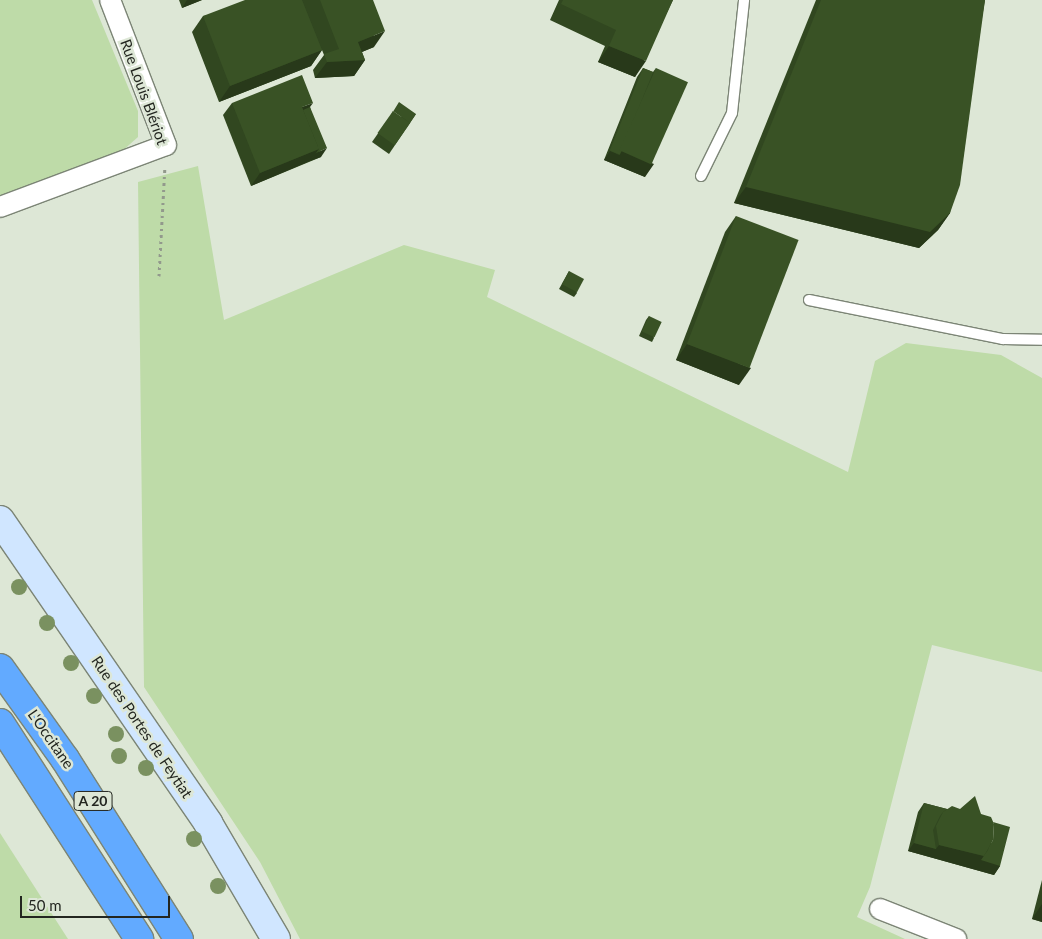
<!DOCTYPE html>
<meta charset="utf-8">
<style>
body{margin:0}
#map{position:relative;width:1042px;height:939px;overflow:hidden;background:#dde7d6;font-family:Lato,sans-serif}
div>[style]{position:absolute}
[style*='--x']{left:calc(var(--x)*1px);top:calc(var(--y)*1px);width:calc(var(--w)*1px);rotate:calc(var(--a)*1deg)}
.green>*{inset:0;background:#bedba8}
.path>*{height:3px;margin-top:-1.5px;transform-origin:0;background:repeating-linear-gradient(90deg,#92998c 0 2.5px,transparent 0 6.5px)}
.roads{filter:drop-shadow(1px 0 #7c8576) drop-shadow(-1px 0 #7c8576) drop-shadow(0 1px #7c8576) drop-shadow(0 -1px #7c8576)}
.lane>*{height:10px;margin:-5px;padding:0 5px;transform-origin:5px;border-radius:5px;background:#fff}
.street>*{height:20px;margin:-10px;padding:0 10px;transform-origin:10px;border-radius:10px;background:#fff}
.secondary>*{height:28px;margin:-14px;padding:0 14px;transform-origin:14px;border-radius:14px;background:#d0e6ff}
.highway>*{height:28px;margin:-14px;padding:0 14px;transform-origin:14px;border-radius:14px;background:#62aaff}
.trees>*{width:16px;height:16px;margin:-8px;border-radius:50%;background:#7a9160}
.wall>*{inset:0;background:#314720}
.shaded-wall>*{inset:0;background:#28391a}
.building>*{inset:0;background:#395225;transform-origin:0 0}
span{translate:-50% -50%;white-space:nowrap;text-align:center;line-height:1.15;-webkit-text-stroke:5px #dde7d6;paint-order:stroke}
.shield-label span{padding:1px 4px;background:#dde7d6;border:1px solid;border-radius:4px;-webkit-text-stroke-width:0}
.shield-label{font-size:14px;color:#232620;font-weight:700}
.street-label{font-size:15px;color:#232620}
.scale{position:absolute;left:20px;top:896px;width:150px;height:22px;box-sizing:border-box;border:2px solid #232620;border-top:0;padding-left:6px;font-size:15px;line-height:18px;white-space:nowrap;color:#232620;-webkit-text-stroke:4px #dde7d6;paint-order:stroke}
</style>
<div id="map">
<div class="green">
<i style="clip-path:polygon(0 0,92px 0,138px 111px,138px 137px,121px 152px,0 200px)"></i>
<i style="clip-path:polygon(198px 166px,224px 320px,404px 245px,495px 270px,487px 297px,848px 472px,875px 361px,906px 343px,1001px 355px,1042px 378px,1042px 672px,932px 645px,870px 887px,857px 917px,905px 939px,300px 939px,260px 862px,144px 687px,138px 182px)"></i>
<i style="clip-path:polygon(0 833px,68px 939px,0 939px)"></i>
</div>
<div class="path">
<i style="--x:159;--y:276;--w:110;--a:-86.9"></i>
</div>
<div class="roads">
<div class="lane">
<i style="--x:701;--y:176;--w:70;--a:-63.8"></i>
<i style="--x:732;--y:113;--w:114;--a:-83.9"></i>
<i style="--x:809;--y:300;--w:198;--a:11.4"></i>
<i style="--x:1003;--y:339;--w:39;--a:1"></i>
</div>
<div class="street">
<i style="--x:0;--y:207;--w:177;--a:-20.5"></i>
<i style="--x:166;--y:145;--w:155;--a:-111.1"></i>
<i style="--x:880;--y:909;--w:82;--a:21.5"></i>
</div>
<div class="secondary">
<i style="--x:0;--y:520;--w:368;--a:55.5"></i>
<i style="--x:208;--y:823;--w:134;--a:59.6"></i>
</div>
<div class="highway">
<i style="--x:0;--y:668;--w:112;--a:54.5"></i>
<i style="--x:65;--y:759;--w:213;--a:57.7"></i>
<i style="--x:0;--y:723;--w:257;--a:57.2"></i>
</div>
</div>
<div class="trees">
<i style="left:19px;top:587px"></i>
<i style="left:47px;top:623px"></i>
<i style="left:71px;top:663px"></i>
<i style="left:94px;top:696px"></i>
<i style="left:116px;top:734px"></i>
<i style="left:119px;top:756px"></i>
<i style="left:146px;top:768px"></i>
<i style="left:194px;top:839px"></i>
<i style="left:218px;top:886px"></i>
</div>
<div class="wall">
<i style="clip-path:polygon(179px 0,202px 0,182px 8px)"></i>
<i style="clip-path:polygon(302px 0,373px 0,374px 47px,362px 52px,365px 60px,354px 76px,315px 78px,313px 70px,324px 55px,322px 50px,311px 66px,219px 102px,192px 32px,203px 16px)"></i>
<i style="clip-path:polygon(559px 0,673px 0,635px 77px,598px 62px,605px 46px,550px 20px)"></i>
<i style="clip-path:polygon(816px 0,985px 0,950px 213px,938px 230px,919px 248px,734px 203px)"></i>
<i style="clip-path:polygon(643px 68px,653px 72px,656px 68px,645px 177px,604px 160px,637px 77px)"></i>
<i style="clip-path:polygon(232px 103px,310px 107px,321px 157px,251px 186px,223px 115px)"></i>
<i style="clip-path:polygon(416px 114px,389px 154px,372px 142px,388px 119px)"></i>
<i style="clip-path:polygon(736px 216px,739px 385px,676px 360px,725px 232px)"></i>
<i style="clip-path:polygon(569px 271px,577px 293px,574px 297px,559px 289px)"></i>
<i style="clip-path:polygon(649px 316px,654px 338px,652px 342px,639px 336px,646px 320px)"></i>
<i style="clip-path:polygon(924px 803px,947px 809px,960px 809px,981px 814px,1000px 866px,994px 875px,908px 851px,918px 812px)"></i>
<i style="clip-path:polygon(1042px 880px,1042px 922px,1032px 919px)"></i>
</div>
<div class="shaded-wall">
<i style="clip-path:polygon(187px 0,202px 0,182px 8px)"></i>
<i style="clip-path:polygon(385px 31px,374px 47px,347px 58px,358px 42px)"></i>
<i style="clip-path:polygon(609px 46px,646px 61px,635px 77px,598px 62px)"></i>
<i style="clip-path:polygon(322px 50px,311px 66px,219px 102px,230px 86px)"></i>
<i style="clip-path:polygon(365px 60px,354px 76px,315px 78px,327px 62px)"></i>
<i style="clip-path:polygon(313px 103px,304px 115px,302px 107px)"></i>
<i style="clip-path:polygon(327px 148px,321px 157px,310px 161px,316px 153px)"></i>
<i style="clip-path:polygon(319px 149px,310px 161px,251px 186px,260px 173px)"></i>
<i style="clip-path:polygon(610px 151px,619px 155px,622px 151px,654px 164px,645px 177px,604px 160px)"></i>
<i style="clip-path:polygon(746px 187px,950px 213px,938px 230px,919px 248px,734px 203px)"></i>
<i style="clip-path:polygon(687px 344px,751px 368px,739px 385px,676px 360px)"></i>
<i style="clip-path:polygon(914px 843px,936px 849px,939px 845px,984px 856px,1000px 866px,994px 875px,908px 851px)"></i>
<i style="clip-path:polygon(1042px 904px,1042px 922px,1032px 919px)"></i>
</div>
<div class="building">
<i style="clip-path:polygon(245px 0,302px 0,322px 50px,230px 86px,203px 16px)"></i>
<i style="clip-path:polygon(320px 0,373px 0,385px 31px,358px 42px,365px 60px,327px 62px,324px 54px,339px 49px)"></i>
<i style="clip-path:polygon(563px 0,673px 0,646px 61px,609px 46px,616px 30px,561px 4px)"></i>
<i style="clip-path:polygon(821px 0,985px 0,960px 185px,950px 213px,930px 232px,746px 187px)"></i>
<i style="left:643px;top:68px;width:11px;height:89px;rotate:22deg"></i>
<i style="left:656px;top:68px;width:35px;height:90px;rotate:24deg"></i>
<i style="clip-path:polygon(302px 75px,313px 103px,302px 107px,319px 149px,260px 173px,232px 103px)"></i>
<i style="clip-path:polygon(399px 102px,416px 114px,410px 123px,393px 111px,391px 115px)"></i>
<i style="clip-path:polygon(310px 107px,327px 148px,316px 153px,319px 149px,303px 110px)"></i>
<i style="left:393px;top:111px;width:21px;height:27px;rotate:35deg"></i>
<i style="left:736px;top:216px;width:67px;height:137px;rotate:21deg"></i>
<i style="left:569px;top:271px;width:17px;height:15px;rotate:28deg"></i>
<i style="left:649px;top:316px;width:14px;height:17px;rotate:25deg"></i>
<i style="clip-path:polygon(975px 796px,981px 814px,991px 817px,994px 824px,993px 840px,984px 856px,939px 845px,936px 826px,943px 812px,952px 806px,960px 809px)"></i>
<i style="clip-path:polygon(924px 803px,947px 809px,943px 812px,940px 816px,933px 830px,936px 849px,914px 843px)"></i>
<i style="clip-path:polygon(993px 822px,1010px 827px,1000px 866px,981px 860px,988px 850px,989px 847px,993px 840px,994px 824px)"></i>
</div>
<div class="shield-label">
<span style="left:93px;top:801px">A 20</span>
</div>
<div class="street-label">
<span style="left:144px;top:92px;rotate:70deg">Rue Louis Blériot</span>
<span style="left:142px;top:727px;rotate:56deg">Rue des Portes de Feytiat</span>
<span style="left:51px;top:739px;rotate:55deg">L'Occitane</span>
</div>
<div class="scale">50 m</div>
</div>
